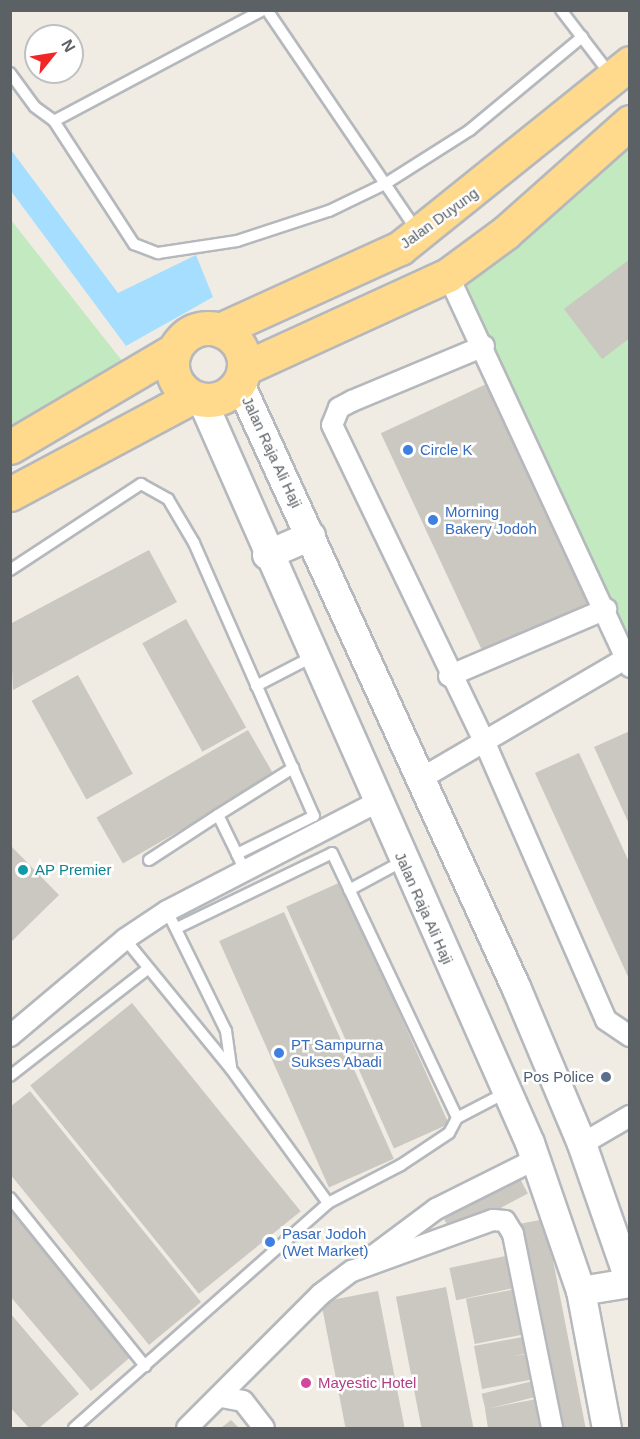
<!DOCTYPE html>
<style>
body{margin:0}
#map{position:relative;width:640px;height:1439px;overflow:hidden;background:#f0ece4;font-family:Arial,sans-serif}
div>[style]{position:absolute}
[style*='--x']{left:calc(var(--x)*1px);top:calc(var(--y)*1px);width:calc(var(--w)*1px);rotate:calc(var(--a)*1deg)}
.green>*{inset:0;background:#c2e9bf}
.water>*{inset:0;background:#a5deff}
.building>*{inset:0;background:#cbc7c1;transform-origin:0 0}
.roads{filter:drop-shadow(2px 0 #b5b8bc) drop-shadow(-2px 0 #b5b8bc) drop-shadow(0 2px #b5b8bc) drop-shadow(0 -2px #b5b8bc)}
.lane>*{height:10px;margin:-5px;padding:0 5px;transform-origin:5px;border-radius:5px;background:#fff}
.street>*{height:20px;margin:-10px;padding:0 10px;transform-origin:10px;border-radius:10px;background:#fff}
.secondary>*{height:28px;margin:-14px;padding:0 14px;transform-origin:14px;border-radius:14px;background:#fff}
.highway>*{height:33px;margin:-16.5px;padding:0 16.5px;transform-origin:16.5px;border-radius:16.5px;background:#ffd98c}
.highway>.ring{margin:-16.5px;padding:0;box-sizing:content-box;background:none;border:33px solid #ffd98c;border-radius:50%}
.dots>*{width:16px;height:16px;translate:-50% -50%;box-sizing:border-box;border:3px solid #fff;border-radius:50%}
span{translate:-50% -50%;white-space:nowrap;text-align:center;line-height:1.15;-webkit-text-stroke:5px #fff;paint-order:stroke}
.street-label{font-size:15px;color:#5c6166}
.shop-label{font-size:15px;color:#366cbe}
.left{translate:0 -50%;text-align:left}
.culture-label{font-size:15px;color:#0d838f}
.service-label{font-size:15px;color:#4e5e75}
.right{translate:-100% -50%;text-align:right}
.hotel-label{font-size:15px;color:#b23c85}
.frame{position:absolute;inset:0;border:12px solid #5c6166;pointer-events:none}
.north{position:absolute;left:24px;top:24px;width:60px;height:60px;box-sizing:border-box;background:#fff;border:2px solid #bec0c2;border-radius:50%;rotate:60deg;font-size:16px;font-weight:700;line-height:24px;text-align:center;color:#5c6166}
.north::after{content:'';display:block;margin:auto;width:21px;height:27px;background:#f42625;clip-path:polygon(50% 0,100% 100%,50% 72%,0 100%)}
</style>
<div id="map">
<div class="green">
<i style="clip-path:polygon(629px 146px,630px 652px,453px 277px)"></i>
<i style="clip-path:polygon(11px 220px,138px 381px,11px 456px)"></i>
</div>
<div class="water">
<i style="clip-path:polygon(11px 150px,118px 293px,196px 255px,213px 297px,126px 346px,11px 191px)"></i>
</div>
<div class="building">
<i style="clip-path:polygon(630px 259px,630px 338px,602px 359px,564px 309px)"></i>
<i style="left:495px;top:380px;width:246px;height:126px;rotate:65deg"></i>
<i style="clip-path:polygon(149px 550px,177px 602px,13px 690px,10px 624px)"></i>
<i style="left:186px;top:619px;width:124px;height:50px;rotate:61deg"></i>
<i style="left:78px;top:675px;width:113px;height:53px;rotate:61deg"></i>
<i style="left:248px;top:730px;width:53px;height:175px;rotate:60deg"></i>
<i style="clip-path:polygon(630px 731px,630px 826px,594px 747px)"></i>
<i style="clip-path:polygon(579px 753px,630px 864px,630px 981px,535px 773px)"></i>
<i style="clip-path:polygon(10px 845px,59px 895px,10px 943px)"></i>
<i style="left:341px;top:882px;width:265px;height:60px;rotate:66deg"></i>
<i style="left:284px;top:912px;width:270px;height:71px;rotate:66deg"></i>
<i style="left:132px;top:1003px;width:268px;height:131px;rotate:51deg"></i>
<i style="clip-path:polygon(30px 1091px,201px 1302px,149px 1345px,10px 1174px,10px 1107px)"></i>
<i style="left:518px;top:1175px;width:21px;height:86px;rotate:62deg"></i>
<i style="clip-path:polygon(10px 1208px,134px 1354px,91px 1391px,10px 1296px)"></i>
<i style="left:545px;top:1219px;width:213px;height:25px;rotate:79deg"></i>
<i style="left:510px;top:1255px;width:33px;height:62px;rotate:78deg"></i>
<i style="left:446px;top:1287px;width:144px;height:51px;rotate:79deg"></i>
<i style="left:516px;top:1289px;width:46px;height:51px;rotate:79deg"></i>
<i style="left:378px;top:1291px;width:140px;height:58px;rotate:79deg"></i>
<i style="clip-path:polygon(10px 1313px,79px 1394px,39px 1428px,29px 1428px,10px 1407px)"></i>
<i style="clip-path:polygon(528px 1336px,531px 1353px,513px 1356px,530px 1354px,535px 1379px,482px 1389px,474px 1346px)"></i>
<i style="left:533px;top:1381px;width:16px;height:53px;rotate:76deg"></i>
<i style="clip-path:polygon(537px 1399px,543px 1428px,488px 1428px,485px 1409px)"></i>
<i style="clip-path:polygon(231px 1420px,239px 1428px,221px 1428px)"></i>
</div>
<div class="roads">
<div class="lane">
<i style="--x:267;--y:10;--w:267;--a:55.8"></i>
<i style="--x:561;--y:10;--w:81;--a:52.6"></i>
<i style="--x:10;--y:73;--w:42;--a:53.7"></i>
<i style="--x:35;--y:107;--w:24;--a:36"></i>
<i style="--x:54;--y:121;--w:237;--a:-28"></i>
<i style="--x:54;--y:121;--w:147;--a:57"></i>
<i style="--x:134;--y:244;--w:26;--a:21"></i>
<i style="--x:158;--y:253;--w:80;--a:-8.6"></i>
<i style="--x:237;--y:241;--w:97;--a:-18.1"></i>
<i style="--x:329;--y:211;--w:62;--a:-25.7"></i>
<i style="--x:385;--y:184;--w:101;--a:-32.4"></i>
<i style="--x:470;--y:130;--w:146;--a:-39.7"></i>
<i style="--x:10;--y:570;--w:157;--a:-33.3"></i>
<i style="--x:141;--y:484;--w:31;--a:29"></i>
<i style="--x:168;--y:499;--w:51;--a:59.4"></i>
<i style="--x:194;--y:543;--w:298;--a:66.3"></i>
<i style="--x:314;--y:816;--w:86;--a:153.7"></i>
<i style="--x:237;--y:854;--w:19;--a:65"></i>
<i style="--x:256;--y:686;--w:63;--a:-27.4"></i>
<i style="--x:218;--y:815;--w:89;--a:-32.1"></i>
<i style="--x:149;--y:860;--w:82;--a:-33.1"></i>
<i style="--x:218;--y:815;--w:43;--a:64"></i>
<i style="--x:349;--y:890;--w:61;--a:-28.2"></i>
<i style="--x:167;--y:911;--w:134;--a:63.8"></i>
<i style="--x:226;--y:1031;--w:37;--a:82"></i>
<i style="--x:177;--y:928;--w:172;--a:-25.8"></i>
<i style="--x:332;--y:853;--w:293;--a:64.7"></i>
<i style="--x:457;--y:1118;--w:17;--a:118"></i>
<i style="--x:449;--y:1133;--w:58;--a:146.3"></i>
<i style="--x:401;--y:1165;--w:82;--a:152.5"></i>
<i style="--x:10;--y:1076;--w:172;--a:-37.9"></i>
<i style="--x:457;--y:1118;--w:56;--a:-27.5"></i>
<i style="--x:10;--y:1198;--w:216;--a:51.2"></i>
<i style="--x:74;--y:1428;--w:339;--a:-41.5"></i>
<i style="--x:328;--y:1203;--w:165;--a:-125.9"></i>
<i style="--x:231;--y:1069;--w:168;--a:-129.2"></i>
</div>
<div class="street">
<i style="--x:448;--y:275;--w:432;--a:65.1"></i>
<i style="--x:484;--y:346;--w:143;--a:157.4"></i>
<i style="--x:352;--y:401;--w:15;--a:152"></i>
<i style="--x:339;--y:408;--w:18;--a:112"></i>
<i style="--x:332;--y:425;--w:353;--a:64.3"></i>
<i style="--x:485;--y:743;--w:302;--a:66.4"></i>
<i style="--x:606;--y:1020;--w:29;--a:34"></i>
<i style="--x:449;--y:676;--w:171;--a:-23.1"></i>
<i style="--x:422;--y:778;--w:241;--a:-30.4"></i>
<i style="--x:10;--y:1036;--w:150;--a:-40.1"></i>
<i style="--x:125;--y:939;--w:50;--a:-33.7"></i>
<i style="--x:167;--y:911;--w:237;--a:-27.4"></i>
<i style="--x:582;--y:1144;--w:56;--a:-30.3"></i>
<i style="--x:369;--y:1259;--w:84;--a:-36.7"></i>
<i style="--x:436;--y:1209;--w:112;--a:-26.6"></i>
<i style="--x:221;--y:1397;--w:22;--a:10"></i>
<i style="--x:243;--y:1401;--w:34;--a:52"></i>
<i style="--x:187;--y:1428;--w:190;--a:-45"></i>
<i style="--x:321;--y:1294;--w:39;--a:-37"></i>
<i style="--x:352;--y:1271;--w:150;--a:-19.9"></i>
<i style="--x:493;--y:1220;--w:12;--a:5"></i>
<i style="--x:505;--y:1221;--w:15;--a:58"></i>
<i style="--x:513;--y:1234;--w:198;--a:78.6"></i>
</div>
<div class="secondary">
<i style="--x:240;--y:384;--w:663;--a:65.41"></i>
<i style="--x:516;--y:987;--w:170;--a:67.2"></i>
<i style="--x:582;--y:1144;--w:146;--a:70.8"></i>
<i style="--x:202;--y:400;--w:812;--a:66.18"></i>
<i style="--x:530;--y:1143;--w:157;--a:71"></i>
<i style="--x:581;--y:1291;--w:139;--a:79.3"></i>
<i style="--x:267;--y:555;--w:48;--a:-23.4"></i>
<i style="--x:581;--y:1291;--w:50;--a:-9.3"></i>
</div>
<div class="highway">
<i class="ring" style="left:172px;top:328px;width:39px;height:39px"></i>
<i style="--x:220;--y:330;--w:198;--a:-24.5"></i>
<i style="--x:400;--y:248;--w:295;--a:-38.8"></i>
<i style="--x:245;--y:368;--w:223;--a:-24.6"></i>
<i style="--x:448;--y:275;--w:71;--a:-36.4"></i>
<i style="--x:505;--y:233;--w:167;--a:-41.6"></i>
<i style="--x:10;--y:447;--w:191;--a:-30.5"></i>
<i style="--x:10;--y:494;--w:206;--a:-28.1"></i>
</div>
</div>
<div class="dots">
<i style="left:408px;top:450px;background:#3f7fe0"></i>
<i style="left:433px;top:520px;background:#3f7fe0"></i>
<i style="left:23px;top:870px;background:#0f9aa8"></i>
<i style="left:279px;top:1053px;background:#3f7fe0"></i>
<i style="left:606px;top:1077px;background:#5c6f8a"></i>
<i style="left:270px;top:1242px;background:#3f7fe0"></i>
<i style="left:306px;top:1383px;background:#d1479c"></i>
</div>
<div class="street-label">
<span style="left:439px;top:218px;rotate:-36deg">Jalan Duyung</span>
<span style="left:272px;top:452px;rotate:65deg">Jalan Raja Ali Haji</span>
<span style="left:424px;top:908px;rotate:66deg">Jalan Raja Ali Haji</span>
</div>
<div class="shop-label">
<span class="left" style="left:420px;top:450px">Circle K</span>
<span class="left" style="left:445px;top:520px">Morning<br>Bakery Jodoh</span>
<span class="left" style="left:291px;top:1053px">PT Sampurna<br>Sukses Abadi</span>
<span class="left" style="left:282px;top:1242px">Pasar Jodoh<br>(Wet Market)</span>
</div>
<div class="culture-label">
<span class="left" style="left:35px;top:870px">AP Premier</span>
</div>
<div class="service-label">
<span class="right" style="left:594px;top:1077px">Pos Police</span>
</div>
<div class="hotel-label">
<span class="left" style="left:318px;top:1383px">Mayestic Hotel</span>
</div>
<div class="frame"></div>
<div class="north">N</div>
</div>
